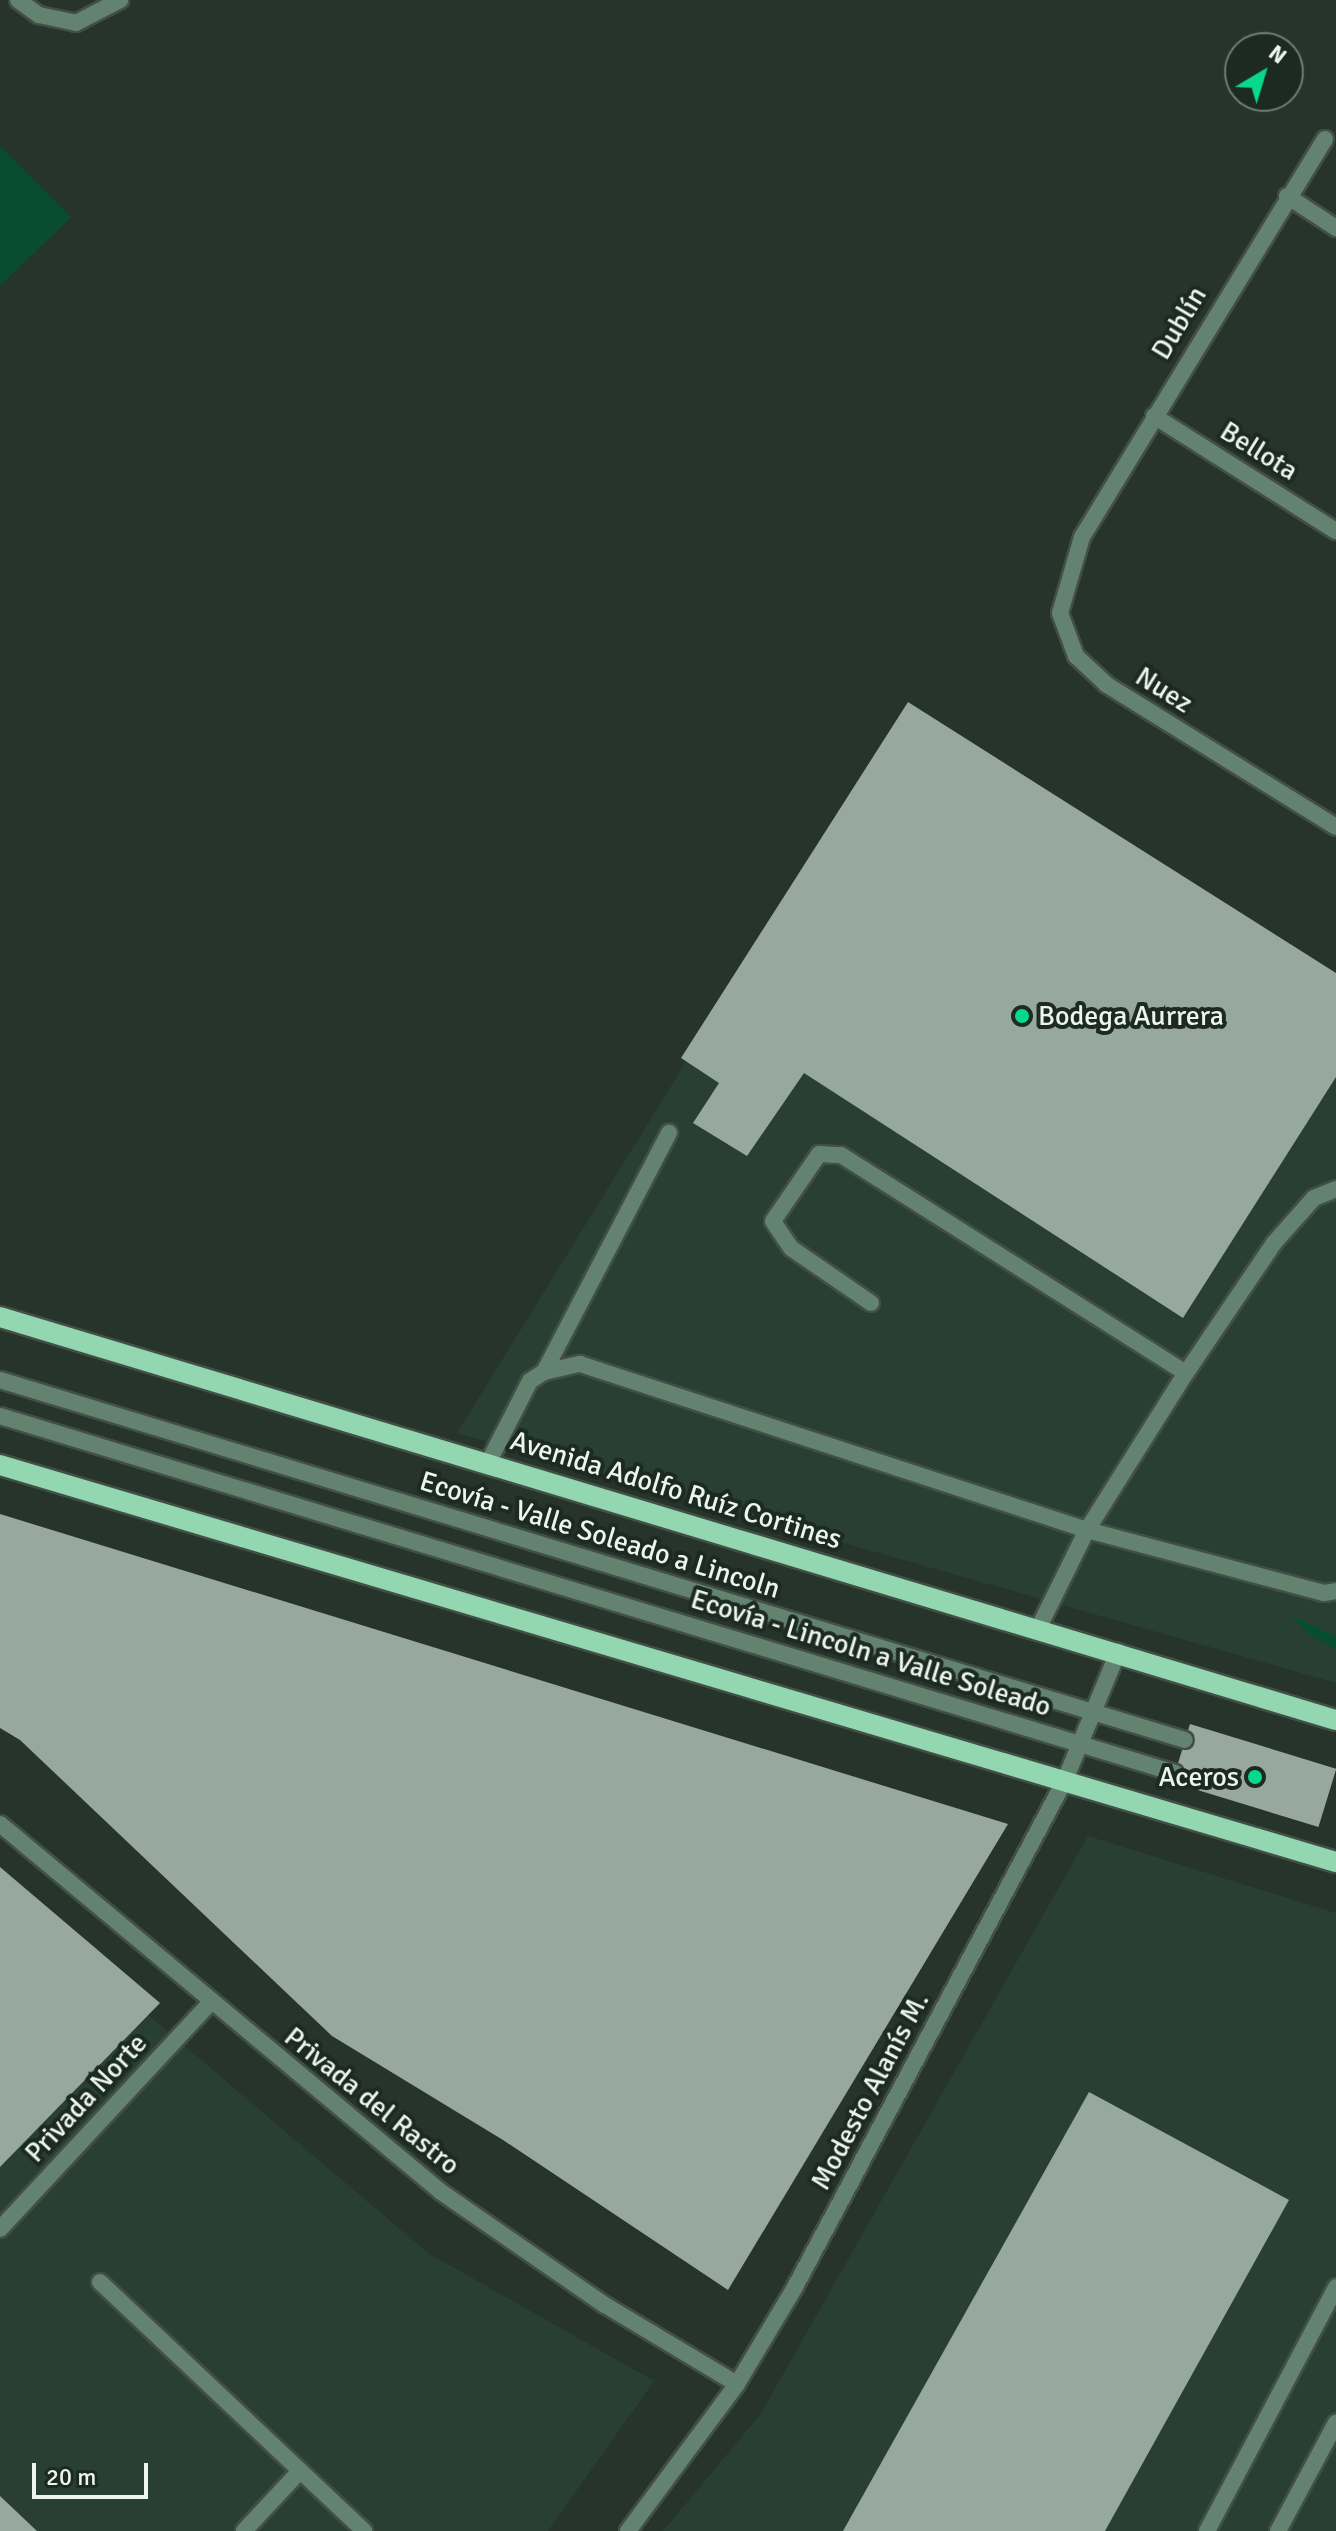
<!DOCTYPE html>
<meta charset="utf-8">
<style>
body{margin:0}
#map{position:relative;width:1336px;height:2531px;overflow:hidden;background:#26342c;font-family:Signika,sans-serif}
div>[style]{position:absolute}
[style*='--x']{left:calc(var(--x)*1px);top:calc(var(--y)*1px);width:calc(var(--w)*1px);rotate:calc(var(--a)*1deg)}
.built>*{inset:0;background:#2a3f33}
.green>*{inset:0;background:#094d30}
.building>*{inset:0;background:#97a89e;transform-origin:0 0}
.roads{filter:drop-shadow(2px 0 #424f47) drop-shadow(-2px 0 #424f47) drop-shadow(0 2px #424f47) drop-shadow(0 -2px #424f47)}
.service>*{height:16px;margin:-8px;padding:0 8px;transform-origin:8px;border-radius:8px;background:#638370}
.minor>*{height:16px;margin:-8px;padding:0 8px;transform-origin:8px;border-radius:8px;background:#638370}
.tertiary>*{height:16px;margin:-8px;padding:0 8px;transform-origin:8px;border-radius:8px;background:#638370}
.primary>*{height:20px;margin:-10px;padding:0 10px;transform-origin:10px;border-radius:10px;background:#92d7af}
.dots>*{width:22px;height:22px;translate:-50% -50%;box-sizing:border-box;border:4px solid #1c2a22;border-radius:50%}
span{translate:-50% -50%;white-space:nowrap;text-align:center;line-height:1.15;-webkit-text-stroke:8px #1c2a22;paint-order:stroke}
.street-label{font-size:28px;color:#ecf5ef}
.poi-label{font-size:28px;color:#ecf5ef}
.left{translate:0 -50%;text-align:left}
.right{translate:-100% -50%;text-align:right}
.north{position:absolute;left:1224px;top:32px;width:80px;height:80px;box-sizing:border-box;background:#1c2a22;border:2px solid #6f7b74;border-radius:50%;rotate:38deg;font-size:22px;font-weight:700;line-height:32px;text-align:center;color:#ecf5ef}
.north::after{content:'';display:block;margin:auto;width:28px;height:36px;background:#06d98b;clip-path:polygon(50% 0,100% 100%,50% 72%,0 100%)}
.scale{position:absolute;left:32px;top:2463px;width:116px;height:36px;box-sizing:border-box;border:4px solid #ecf5ef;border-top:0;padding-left:10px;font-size:24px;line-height:28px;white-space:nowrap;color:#ecf5ef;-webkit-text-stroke:6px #1c2a22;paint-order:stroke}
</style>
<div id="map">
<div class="built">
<i style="clip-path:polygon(908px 702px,1336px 974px,1336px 1683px,457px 1433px)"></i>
<i style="clip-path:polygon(1088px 1836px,1336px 1913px,1336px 2531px,663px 2531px,760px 2415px)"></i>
<i style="clip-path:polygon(0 1889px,428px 2253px,654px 2381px,548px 2531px,0 2531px)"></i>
</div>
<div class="green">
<i style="clip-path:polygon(0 146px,71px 217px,0 286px)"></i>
<i style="clip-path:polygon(1290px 1615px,1336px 1636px,1336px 1650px,1308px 1634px)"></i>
</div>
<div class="building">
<i style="clip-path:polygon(908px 702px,1336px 973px,1336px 1077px,1183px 1318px,804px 1073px,747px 1156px,693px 1123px,719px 1083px,681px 1058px)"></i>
<i style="clip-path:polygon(0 1514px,1008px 1824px,728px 2290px,503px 2140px,332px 2036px,20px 1740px,0 1728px)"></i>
<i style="left:1190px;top:1724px;width:153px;height:61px;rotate:17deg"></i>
<i style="clip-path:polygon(0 1867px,160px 2003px,0 2167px)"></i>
<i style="clip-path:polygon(1089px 2092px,1289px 2200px,1105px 2531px,843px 2531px)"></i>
<i style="clip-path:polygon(0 2496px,37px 2531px,0 2531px)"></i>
</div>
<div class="roads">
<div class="service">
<i style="--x:871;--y:1303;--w:97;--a:-145.5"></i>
<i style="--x:791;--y:1248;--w:32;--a:-124"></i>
<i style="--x:773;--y:1221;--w:81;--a:-55.5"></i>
<i style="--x:819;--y:1154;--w:22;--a:3"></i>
<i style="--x:841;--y:1155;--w:408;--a:32.3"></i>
<i style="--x:544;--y:1372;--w:270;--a:-62.4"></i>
<i style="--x:0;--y:1380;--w:1238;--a:16.9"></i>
<i style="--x:0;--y:1416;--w:1228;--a:16.9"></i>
<i style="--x:488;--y:1463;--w:92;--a:-62.9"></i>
<i style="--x:530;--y:1381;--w:17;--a:-33"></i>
<i style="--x:544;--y:1372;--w:37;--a:-13"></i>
<i style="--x:580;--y:1364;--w:533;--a:18.13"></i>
<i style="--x:1087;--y:1530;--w:245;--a:14.9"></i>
<i style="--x:1324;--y:1593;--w:12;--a:-9"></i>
<i style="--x:1038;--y:1629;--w:110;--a:-63.7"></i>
<i style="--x:1087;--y:1530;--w:186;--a:-57.8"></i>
<i style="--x:1186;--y:1373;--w:157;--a:-55.9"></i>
<i style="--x:1274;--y:1243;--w:60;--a:-48.4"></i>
<i style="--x:1314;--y:1198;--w:24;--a:-22"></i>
<i style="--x:100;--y:2282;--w:363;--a:43.3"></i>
<i style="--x:244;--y:2531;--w:82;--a:-47"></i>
<i style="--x:1207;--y:2531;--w:276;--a:-62.1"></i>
<i style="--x:1278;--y:2531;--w:123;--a:-61.8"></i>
</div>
<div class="minor">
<i style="--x:18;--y:0;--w:26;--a:36"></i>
<i style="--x:39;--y:15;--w:38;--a:12"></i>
<i style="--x:76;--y:23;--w:50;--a:-27.6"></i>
<i style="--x:1325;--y:139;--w:466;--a:121.4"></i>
<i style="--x:1082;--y:537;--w:79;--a:106.1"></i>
<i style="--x:1060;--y:613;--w:46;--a:69.6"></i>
<i style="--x:1076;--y:656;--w:42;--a:43.1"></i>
<i style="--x:1107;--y:685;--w:269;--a:31.8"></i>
<i style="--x:1287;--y:196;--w:59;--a:33.1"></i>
<i style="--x:1154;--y:416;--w:215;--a:32.3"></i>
<i style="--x:0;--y:1824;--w:574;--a:39.84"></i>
<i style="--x:441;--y:2192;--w:199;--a:34.6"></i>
<i style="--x:605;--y:2305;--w:154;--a:30.9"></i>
<i style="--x:0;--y:2229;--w:309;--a:-47.1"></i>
</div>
<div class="tertiary">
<i style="--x:628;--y:2531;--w:183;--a:-53.4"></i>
<i style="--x:737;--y:2384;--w:113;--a:-59.1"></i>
<i style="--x:795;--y:2287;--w:574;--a:-61.96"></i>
<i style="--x:1065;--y:1780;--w:139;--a:-67.5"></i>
</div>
<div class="primary">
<i style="--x:0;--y:1317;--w:1395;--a:16.79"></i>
<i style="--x:0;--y:1465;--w:1394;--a:16.55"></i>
</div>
</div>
<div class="dots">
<i style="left:1022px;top:1016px;background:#06d98b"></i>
<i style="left:1255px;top:1777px;background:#06d98b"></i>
</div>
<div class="street-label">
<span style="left:1179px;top:323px;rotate:-59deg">Dublín</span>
<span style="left:1259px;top:451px;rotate:32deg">Bellota</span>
<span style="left:1164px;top:690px;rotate:32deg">Nuez</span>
<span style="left:676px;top:1490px;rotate:17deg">Avenida Adolfo Ruíz Cortines</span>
<span style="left:600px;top:1535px;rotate:17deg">Ecovía - Valle Soleado a Lincoln</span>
<span style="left:871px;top:1653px;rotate:17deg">Ecovía - Lincoln a Valle Soleado</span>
<span style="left:870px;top:2091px;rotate:-62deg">Modesto Alanís M.</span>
<span style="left:86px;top:2098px;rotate:-47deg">Privada Norte</span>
<span style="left:372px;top:2101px;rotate:39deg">Privada del Rastro</span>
</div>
<div class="poi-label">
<span class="left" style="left:1038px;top:1016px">Bodega Aurrera</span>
<span class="right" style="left:1239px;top:1777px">Aceros</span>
</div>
<div class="north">N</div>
<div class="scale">20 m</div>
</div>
